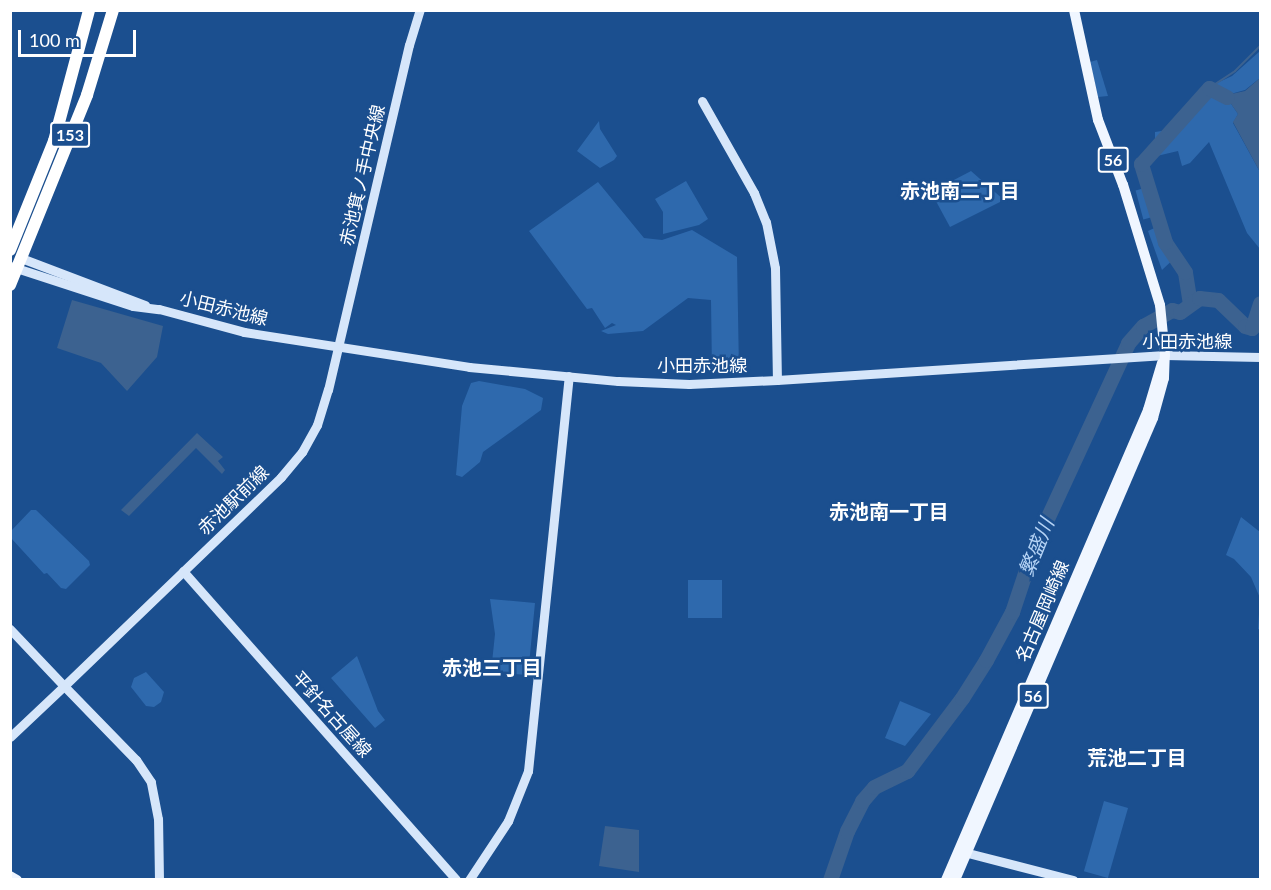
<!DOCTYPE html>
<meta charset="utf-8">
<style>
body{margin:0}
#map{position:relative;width:1271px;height:890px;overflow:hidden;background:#1b4f8f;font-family:Lato,"Noto Sans JP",sans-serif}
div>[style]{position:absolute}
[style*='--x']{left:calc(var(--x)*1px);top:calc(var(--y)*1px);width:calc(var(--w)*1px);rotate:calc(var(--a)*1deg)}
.green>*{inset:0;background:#2e69ad;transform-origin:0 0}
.water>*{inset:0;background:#3c6290}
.stream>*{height:2px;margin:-1px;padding:0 1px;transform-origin:1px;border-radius:1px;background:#3c6290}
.river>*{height:15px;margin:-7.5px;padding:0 7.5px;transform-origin:7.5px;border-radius:7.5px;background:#3c6290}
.secondary>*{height:9px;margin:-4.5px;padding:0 4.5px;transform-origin:4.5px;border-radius:4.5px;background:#d6e6fa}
.primary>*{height:10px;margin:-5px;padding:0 5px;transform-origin:5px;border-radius:5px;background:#f0f6ff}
.highway>*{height:12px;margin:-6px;padding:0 6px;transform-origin:6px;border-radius:6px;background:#fff}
span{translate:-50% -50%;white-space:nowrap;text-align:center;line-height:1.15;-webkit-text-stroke:5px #1b4f8f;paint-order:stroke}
.shield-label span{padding:2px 4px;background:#1b4f8f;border:2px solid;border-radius:4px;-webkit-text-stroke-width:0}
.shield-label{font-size:16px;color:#fff;font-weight:700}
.street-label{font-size:18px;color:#fff}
.neighbourhood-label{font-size:20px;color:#fff;font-weight:700}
.water-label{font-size:20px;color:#b5d3f5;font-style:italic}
.frame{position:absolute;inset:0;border:12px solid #fff;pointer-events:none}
.scale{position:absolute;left:18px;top:30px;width:118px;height:27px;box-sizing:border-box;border:3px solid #fff;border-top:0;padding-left:8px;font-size:18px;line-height:21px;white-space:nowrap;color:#fff;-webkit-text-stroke:4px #1b4f8f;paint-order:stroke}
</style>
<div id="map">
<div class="green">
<i style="clip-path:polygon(1260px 51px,1260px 78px,1245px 90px,1227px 95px,1227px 98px,1238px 114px,1233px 123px,1260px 172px,1260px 249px,1247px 233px,1209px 142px,1190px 163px,1182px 166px,1178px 151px,1144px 159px,1155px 145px,1155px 132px,1168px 130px,1206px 88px,1232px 76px)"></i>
<i style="clip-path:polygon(1097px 60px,1108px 96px,1098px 97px,1090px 62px)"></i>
<i style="clip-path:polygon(599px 121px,600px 129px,617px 156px,614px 160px,600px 168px,577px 151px)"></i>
<i style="clip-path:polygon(971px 171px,1004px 200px,950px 227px,931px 192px)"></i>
<i style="clip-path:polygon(686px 181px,708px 219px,699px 225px,663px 234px,663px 212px,655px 199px)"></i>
<i style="clip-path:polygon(598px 182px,644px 238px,662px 240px,692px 230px,737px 257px,739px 371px,712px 372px,711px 300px,688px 298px,643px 331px,608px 334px,601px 331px,616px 325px,612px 323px,605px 328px,592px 308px,587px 309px,529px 231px)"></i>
<i style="left:1152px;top:186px;width:30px;height:17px;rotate:75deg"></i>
<i style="clip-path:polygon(1163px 224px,1178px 255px,1162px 270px,1148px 231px)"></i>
<i style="clip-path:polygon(479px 381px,525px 389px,543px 398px,541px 410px,483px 452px,480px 462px,462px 477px,456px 475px,462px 406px,471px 383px)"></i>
<i style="clip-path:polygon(31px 510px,36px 510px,89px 561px,90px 565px,66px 589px,61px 588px,47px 573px,44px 574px,11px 538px,11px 531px)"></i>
<i style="clip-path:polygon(1241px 517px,1260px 532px,1260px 630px,1258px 629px,1260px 598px,1251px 577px,1234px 559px,1226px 555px)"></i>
<i style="left:722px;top:580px;width:38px;height:34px;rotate:90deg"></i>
<i style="clip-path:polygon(490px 599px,535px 603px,528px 675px,491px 672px,495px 634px)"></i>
<i style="clip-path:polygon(357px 656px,378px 711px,385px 720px,375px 728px,331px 678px)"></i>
<i style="clip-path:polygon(146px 672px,164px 692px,161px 702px,154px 707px,146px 706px,131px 687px,134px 678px)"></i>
<i style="clip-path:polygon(900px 701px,931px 714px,905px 746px,885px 738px)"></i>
<i style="left:1104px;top:801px;width:25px;height:73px;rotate:16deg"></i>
</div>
<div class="water">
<i style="clip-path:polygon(1260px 78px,1260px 172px,1233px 122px,1238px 114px,1227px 98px,1227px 95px,1245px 91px)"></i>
<i style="clip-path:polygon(72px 300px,163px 326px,157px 357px,127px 391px,101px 363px,57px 348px)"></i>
<i style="clip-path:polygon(197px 433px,223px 457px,218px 461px,225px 470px,222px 474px,196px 448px,129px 516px,121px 510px)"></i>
<i style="clip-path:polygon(605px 826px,639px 830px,639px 872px,599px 866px)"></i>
</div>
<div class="stream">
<i style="--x:1209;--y:88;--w:31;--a:-33"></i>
<i style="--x:1235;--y:71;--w:35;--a:-45"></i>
</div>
<div class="river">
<i style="--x:1190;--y:304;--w:32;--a:-99"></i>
<i style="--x:1185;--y:272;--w:36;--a:-124"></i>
<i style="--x:1165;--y:242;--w:82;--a:-107.1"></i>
<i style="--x:1141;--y:164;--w:102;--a:-48.2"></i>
<i style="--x:1209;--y:88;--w:20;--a:27"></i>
<i style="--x:830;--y:880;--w:52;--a:-70.9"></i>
<i style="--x:847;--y:831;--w:34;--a:-63"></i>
<i style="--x:862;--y:801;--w:18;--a:-49"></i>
<i style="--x:874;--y:787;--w:37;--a:-26"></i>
<i style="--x:907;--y:771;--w:91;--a:-53"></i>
<i style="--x:962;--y:698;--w:45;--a:-57.7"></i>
<i style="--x:986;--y:660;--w:55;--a:-61.6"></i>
<i style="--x:1012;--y:612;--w:66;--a:-71.6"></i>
<i style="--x:1033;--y:549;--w:227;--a:-65.2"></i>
<i style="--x:1128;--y:343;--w:23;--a:-49"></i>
<i style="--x:1143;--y:326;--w:33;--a:-29"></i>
<i style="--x:1172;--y:310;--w:8;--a:14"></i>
<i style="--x:1180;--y:312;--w:24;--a:-36"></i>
<i style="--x:1199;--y:298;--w:19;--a:6"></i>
<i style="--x:1218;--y:300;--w:37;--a:44"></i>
<i style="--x:1245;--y:326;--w:7;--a:16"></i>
<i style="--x:1252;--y:328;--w:26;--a:-72"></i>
</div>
<div class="secondary">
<i style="--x:702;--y:101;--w:106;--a:60.5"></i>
<i style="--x:754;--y:193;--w:31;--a:68"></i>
<i style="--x:766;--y:222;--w:47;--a:78.9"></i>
<i style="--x:775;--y:268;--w:112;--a:89"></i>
<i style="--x:21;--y:258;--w:133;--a:20.8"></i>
<i style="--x:10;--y:266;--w:129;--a:18"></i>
<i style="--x:133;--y:306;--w:26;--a:7"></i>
<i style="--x:159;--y:309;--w:88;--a:15.1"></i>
<i style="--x:244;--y:332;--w:228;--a:8.8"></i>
<i style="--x:469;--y:367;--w:150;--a:5.4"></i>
<i style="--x:618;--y:381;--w:71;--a:2.4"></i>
<i style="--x:689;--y:384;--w:88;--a:-2.6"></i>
<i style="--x:777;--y:380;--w:389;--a:-3.7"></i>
<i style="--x:1165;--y:355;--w:95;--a:1.2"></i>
<i style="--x:183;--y:571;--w:412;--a:48.5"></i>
<i style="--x:10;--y:629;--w:79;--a:46.5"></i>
<i style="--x:64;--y:686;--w:74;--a:136.6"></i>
<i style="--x:960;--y:851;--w:117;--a:14.4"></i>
<i style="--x:159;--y:880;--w:61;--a:-90.9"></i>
<i style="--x:158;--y:819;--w:38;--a:-101"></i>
<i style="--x:151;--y:782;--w:27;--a:-124"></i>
<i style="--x:136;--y:760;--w:103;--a:-134.2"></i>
<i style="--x:64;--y:686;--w:301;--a:-43.9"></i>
<i style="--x:281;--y:477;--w:33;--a:-50"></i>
<i style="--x:302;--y:452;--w:31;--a:-61"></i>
<i style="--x:317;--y:425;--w:37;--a:-73"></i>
<i style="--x:328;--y:390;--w:354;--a:-76.8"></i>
<i style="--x:409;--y:45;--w:37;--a:-73"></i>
<i style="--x:469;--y:880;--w:71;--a:-56.5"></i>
<i style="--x:508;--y:821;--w:54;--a:-68.2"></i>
<i style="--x:528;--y:771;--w:397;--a:-84.1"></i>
</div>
<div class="primary">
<i style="--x:10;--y:876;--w:8;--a:30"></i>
<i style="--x:946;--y:880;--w:512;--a:-66.74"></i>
<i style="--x:1148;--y:410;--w:49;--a:-73.4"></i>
<i style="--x:955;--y:880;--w:503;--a:-66.8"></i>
<i style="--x:1153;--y:418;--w:41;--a:-74.6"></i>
<i style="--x:1164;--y:378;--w:23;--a:-88"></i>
<i style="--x:1165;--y:355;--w:50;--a:-95.7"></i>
<i style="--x:1160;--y:305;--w:126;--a:-107.1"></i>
<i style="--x:1123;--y:185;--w:70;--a:-111"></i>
<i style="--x:1098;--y:120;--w:113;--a:-102.3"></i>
</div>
<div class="highway">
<i style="--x:10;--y:250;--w:118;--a:-68"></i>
<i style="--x:54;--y:141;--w:136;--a:-75"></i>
<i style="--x:10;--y:285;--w:205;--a:-67.9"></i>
<i style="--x:87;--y:95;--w:89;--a:-73"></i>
</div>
<div class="shield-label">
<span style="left:70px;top:135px">153</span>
<span style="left:1113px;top:160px">56</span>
<span style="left:1033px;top:696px">56</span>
</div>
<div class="street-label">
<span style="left:362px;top:175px;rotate:-77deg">赤池箕ノ手中央線</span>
<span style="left:224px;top:308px;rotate:14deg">小田赤池線</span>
<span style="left:1187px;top:341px">小田赤池線</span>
<span style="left:702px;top:365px">小田赤池線</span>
<span style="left:233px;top:500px;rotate:-44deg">赤池駅前線</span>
<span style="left:1042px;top:611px;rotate:-67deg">名古屋岡崎線</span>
<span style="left:332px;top:714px;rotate:48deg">平針名古屋線</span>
</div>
<div class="neighbourhood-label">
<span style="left:960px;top:190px">赤池南二丁目</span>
<span style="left:889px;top:511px">赤池南一丁目</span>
<span style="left:492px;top:667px">赤池三丁目</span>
<span style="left:1137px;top:757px">荒池二丁目</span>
</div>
<div class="water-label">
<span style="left:1036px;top:547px;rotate:-68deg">繁盛川</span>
</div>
<div class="frame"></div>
<div class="scale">100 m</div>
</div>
